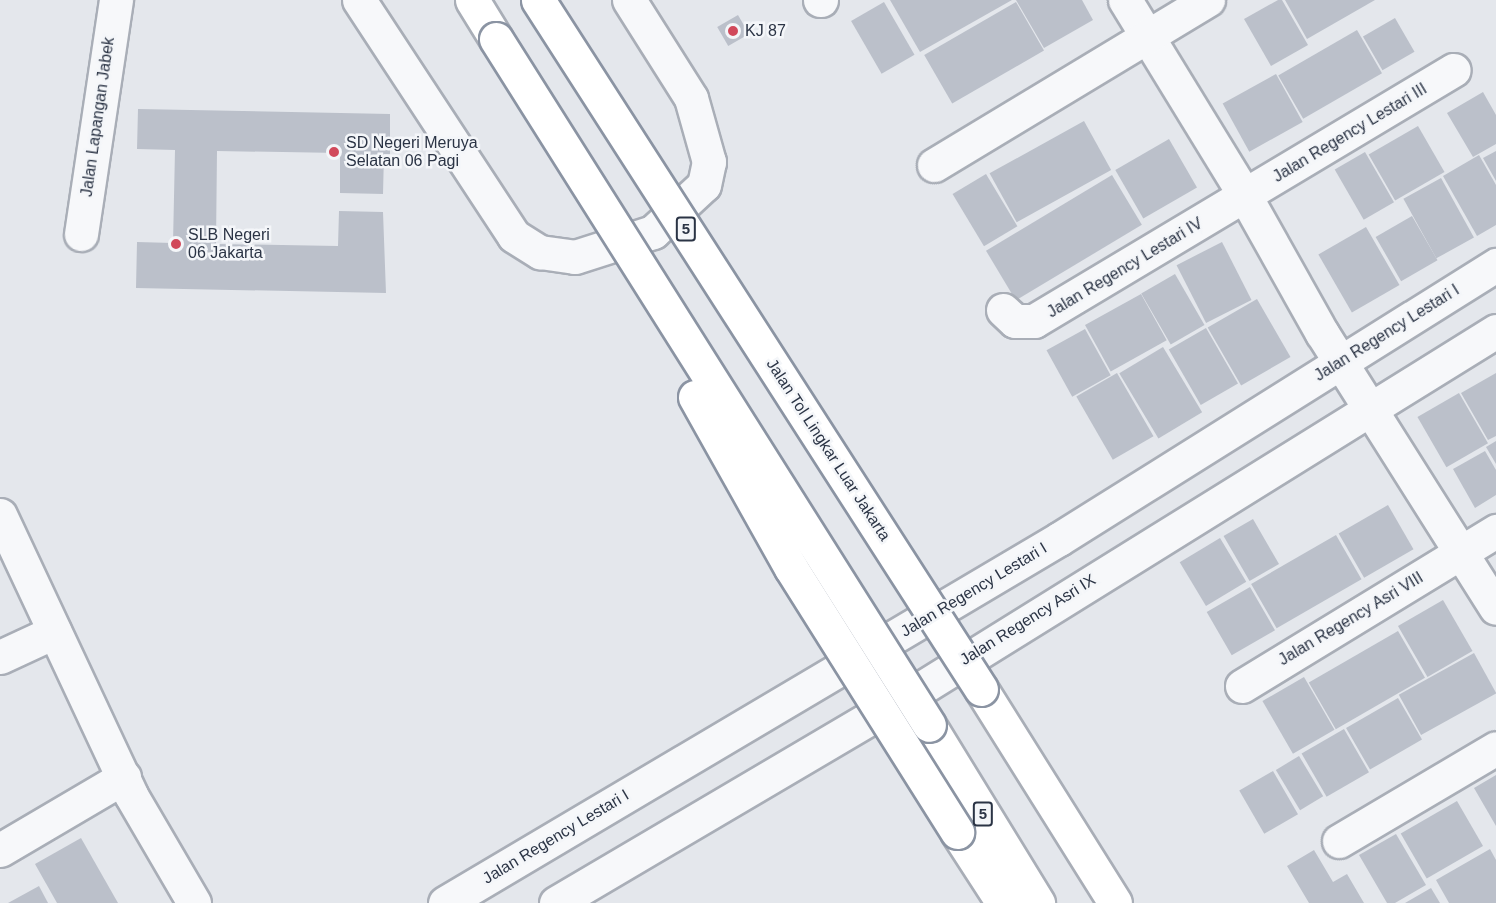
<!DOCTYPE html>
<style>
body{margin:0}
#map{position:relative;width:1496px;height:903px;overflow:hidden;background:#e4e7ec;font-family:Arial,sans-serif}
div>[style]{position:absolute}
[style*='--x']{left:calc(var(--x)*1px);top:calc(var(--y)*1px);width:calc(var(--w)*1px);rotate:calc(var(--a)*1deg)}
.building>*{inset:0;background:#bbc0ca;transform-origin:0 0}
.roads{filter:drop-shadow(2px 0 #a9aeb7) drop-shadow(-2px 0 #a9aeb7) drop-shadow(0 2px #a9aeb7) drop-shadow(0 -2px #a9aeb7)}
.minor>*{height:33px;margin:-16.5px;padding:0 16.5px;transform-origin:16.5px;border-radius:16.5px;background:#f7f8fa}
.highway>*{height:33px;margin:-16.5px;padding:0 16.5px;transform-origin:16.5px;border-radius:16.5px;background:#fff}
.bridges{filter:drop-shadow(2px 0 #8b94a3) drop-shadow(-2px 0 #8b94a3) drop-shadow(0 2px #8b94a3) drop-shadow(0 -2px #8b94a3)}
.highway-bridge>*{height:33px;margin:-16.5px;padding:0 16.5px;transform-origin:16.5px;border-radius:16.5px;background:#fff}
.dots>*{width:16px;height:16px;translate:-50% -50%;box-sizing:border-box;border:3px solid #f4f6f9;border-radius:50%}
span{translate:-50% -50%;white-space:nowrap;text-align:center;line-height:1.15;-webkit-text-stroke:5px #f4f6f9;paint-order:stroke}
.shield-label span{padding:2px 4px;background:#f4f6f9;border:2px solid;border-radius:4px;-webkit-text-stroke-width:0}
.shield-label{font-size:15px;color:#2b3445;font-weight:700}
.poi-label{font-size:16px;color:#2b3445}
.left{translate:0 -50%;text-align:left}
.street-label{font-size:16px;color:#2b3445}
</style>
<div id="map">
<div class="building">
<i style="clip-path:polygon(890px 0,1012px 0,920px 52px)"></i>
<i style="clip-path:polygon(1016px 0,1082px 0,1093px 20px,1044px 48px)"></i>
<i style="clip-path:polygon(1278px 0,1282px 0,1308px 45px,1271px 66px,1244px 19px)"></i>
<i style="clip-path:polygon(1285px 0,1375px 0,1307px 39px)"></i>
<i style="left:884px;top:2px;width:61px;height:38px;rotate:60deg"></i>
<i style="left:1016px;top:2px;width:56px;height:106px;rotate:60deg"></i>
<i style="left:738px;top:15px;width:22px;height:24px;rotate:60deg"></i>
<i style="left:1395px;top:18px;width:39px;height:37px;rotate:60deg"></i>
<i style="left:1357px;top:30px;width:50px;height:91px;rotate:60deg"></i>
<i style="left:1276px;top:74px;width:55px;height:61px;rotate:61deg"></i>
<i style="clip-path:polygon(1483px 92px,1496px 115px,1496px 144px,1473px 157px,1447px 113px)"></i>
<i style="clip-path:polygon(138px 109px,390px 114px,390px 154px,384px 154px,383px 194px,340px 193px,340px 153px,217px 151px,216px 244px,338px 246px,339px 211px,383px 212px,386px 293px,136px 288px,137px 242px,173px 243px,175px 150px,137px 149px)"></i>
<i style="left:1084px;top:121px;width:56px;height:108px;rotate:61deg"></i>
<i style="left:1418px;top:126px;width:53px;height:57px;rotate:60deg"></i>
<i style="left:1169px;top:139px;width:56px;height:62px;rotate:60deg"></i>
<i style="clip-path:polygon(1496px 151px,1496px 181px,1483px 158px)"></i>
<i style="left:1365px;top:152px;width:58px;height:35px;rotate:60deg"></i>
<i style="clip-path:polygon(1479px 155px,1496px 185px,1496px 225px,1477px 236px,1443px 176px)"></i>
<i style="left:986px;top:174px;width:61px;height:39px;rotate:59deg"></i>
<i style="left:1112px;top:175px;width:58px;height:147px;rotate:59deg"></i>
<i style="left:1441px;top:178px;width:68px;height:43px;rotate:61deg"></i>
<i style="left:1412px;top:216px;width:51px;height:42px;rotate:60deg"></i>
<i style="left:1366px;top:227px;width:67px;height:55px;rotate:60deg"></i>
<i style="left:1222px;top:242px;width:65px;height:51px;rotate:63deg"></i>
<i style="left:1175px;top:274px;width:59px;height:39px;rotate:60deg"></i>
<i style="left:1141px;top:294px;width:53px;height:64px;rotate:61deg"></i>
<i style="left:1257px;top:299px;width:67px;height:57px;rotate:60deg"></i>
<i style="left:1206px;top:328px;width:64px;height:43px;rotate:60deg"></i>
<i style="left:1085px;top:329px;width:53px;height:44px;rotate:61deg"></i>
<i style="left:1163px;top:347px;width:76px;height:51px;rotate:59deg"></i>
<i style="left:1117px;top:373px;width:73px;height:47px;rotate:60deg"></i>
<i style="clip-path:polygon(1496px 373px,1496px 436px,1488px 440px,1461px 393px)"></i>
<i style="left:1459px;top:393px;width:58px;height:48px;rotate:60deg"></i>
<i style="clip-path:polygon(1496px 441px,1496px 464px,1486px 447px)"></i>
<i style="clip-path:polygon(1485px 451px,1496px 470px,1496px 495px,1475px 508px,1453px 469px)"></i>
<i style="left:1388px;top:505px;width:51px;height:57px;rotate:60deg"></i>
<i style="left:1253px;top:519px;width:52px;height:34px;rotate:60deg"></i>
<i style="left:1336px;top:535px;width:51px;height:98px;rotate:60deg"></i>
<i style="left:1220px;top:538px;width:51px;height:47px;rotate:59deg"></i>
<i style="left:1250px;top:587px;width:50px;height:50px;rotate:60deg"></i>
<i style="left:1443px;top:600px;width:59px;height:52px;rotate:60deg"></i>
<i style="left:1398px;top:631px;width:54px;height:103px;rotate:60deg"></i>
<i style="left:1474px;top:653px;width:46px;height:86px;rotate:61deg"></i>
<i style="left:1304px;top:677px;width:61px;height:48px;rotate:60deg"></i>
<i style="left:1398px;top:698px;width:48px;height:60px;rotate:60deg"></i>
<i style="left:1344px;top:729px;width:50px;height:49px;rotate:60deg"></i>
<i style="left:1299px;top:756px;width:47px;height:27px;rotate:59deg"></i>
<i style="left:1273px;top:771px;width:50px;height:39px;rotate:60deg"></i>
<i style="clip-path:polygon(1496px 775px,1496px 826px,1474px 788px)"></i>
<i style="left:1457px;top:801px;width:52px;height:65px;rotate:60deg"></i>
<i style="clip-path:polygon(1396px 834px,1426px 885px,1395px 903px,1387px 903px,1359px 855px)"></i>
<i style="clip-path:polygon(81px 838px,118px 903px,57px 903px,35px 864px)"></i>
<i style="clip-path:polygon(1490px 849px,1496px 860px,1496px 903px,1449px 903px,1436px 880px)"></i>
<i style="clip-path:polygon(1314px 850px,1333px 882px,1347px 874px,1364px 903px,1309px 903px,1287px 866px)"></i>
<i style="clip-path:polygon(39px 886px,48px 903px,8px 903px)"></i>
<i style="clip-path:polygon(1431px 888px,1440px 903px,1405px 903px)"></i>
</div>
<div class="roads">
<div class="minor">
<i style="--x:359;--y:0;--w:282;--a:56.7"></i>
<i style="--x:514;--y:236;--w:31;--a:32"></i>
<i style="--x:540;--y:252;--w:35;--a:8"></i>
<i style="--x:575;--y:257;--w:82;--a:-17.8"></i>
<i style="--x:653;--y:232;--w:69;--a:-42.7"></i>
<i style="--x:704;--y:185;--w:24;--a:-78"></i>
<i style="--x:709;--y:162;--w:66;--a:-105.7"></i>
<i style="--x:691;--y:98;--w:116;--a:-122.3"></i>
<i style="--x:820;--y:0;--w:1;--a:0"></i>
<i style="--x:1125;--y:0;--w:230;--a:58.5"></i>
<i style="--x:1245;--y:196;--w:157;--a:60.7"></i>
<i style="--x:1322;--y:333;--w:325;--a:57.7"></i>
<i style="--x:934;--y:165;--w:320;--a:-31.1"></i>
<i style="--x:81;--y:234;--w:237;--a:-81.5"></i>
<i style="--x:1003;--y:310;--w:16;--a:43"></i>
<i style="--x:1015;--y:321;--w:19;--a:0"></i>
<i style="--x:1034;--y:321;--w:489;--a:-30.9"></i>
<i style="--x:0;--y:515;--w:309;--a:64.9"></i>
<i style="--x:131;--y:795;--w:125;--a:59.7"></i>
<i style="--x:0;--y:657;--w:60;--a:-24.8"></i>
<i style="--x:1242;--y:686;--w:298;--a:-31.4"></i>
<i style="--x:1339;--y:841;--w:182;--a:-30.6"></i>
<i style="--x:0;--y:850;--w:144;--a:-30.5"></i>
<i style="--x:445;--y:903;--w:714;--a:-30.66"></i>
<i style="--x:1059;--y:539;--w:516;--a:-32.09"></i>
<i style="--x:556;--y:903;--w:422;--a:-30.5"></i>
<i style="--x:920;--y:689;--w:678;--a:-31.86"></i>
</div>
<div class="highway">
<i style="--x:472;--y:0;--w:46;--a:58.4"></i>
<i style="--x:981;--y:689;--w:252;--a:57.9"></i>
<i style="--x:929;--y:725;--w:209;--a:58.5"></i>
<i style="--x:957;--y:832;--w:85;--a:57.1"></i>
</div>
</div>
<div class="bridges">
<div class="highway-bridge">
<i style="--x:538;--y:0;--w:819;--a:57.26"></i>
<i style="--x:496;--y:39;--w:811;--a:57.74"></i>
<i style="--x:695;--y:397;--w:196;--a:60.7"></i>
<i style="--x:791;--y:568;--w:312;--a:57.8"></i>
</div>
</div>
<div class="dots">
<i style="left:733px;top:31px;background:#d1495b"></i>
<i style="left:334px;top:152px;background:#d1495b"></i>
<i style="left:176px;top:244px;background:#d1495b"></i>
</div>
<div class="shield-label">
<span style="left:686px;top:229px">5</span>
<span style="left:983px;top:814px">5</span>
</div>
<div class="poi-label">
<span class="left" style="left:745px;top:31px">KJ 87</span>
<span class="left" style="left:346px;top:152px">SD Negeri Meruya<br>Selatan 06 Pagi</span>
<span class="left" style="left:188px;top:244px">SLB Negeri<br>06 Jakarta</span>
</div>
<div class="street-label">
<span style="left:98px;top:117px;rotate:-82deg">Jalan Lapangan Jabek</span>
<span style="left:1350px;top:133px;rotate:-31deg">Jalan Regency Lestari III</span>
<span style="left:1125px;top:268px;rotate:-31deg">Jalan Regency Lestari IV</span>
<span style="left:1387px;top:333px;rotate:-32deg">Jalan Regency Lestari I</span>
<span style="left:828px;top:450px;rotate:57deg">Jalan Tol Lingkar Luar Jakarta</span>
<span style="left:974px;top:590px;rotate:-31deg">Jalan Regency Lestari I</span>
<span style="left:1351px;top:619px;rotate:-31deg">Jalan Regency Asri VIII</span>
<span style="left:1028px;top:620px;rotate:-32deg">Jalan Regency Asri IX</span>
<span style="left:556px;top:837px;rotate:-31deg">Jalan Regency Lestari I</span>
</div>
</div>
